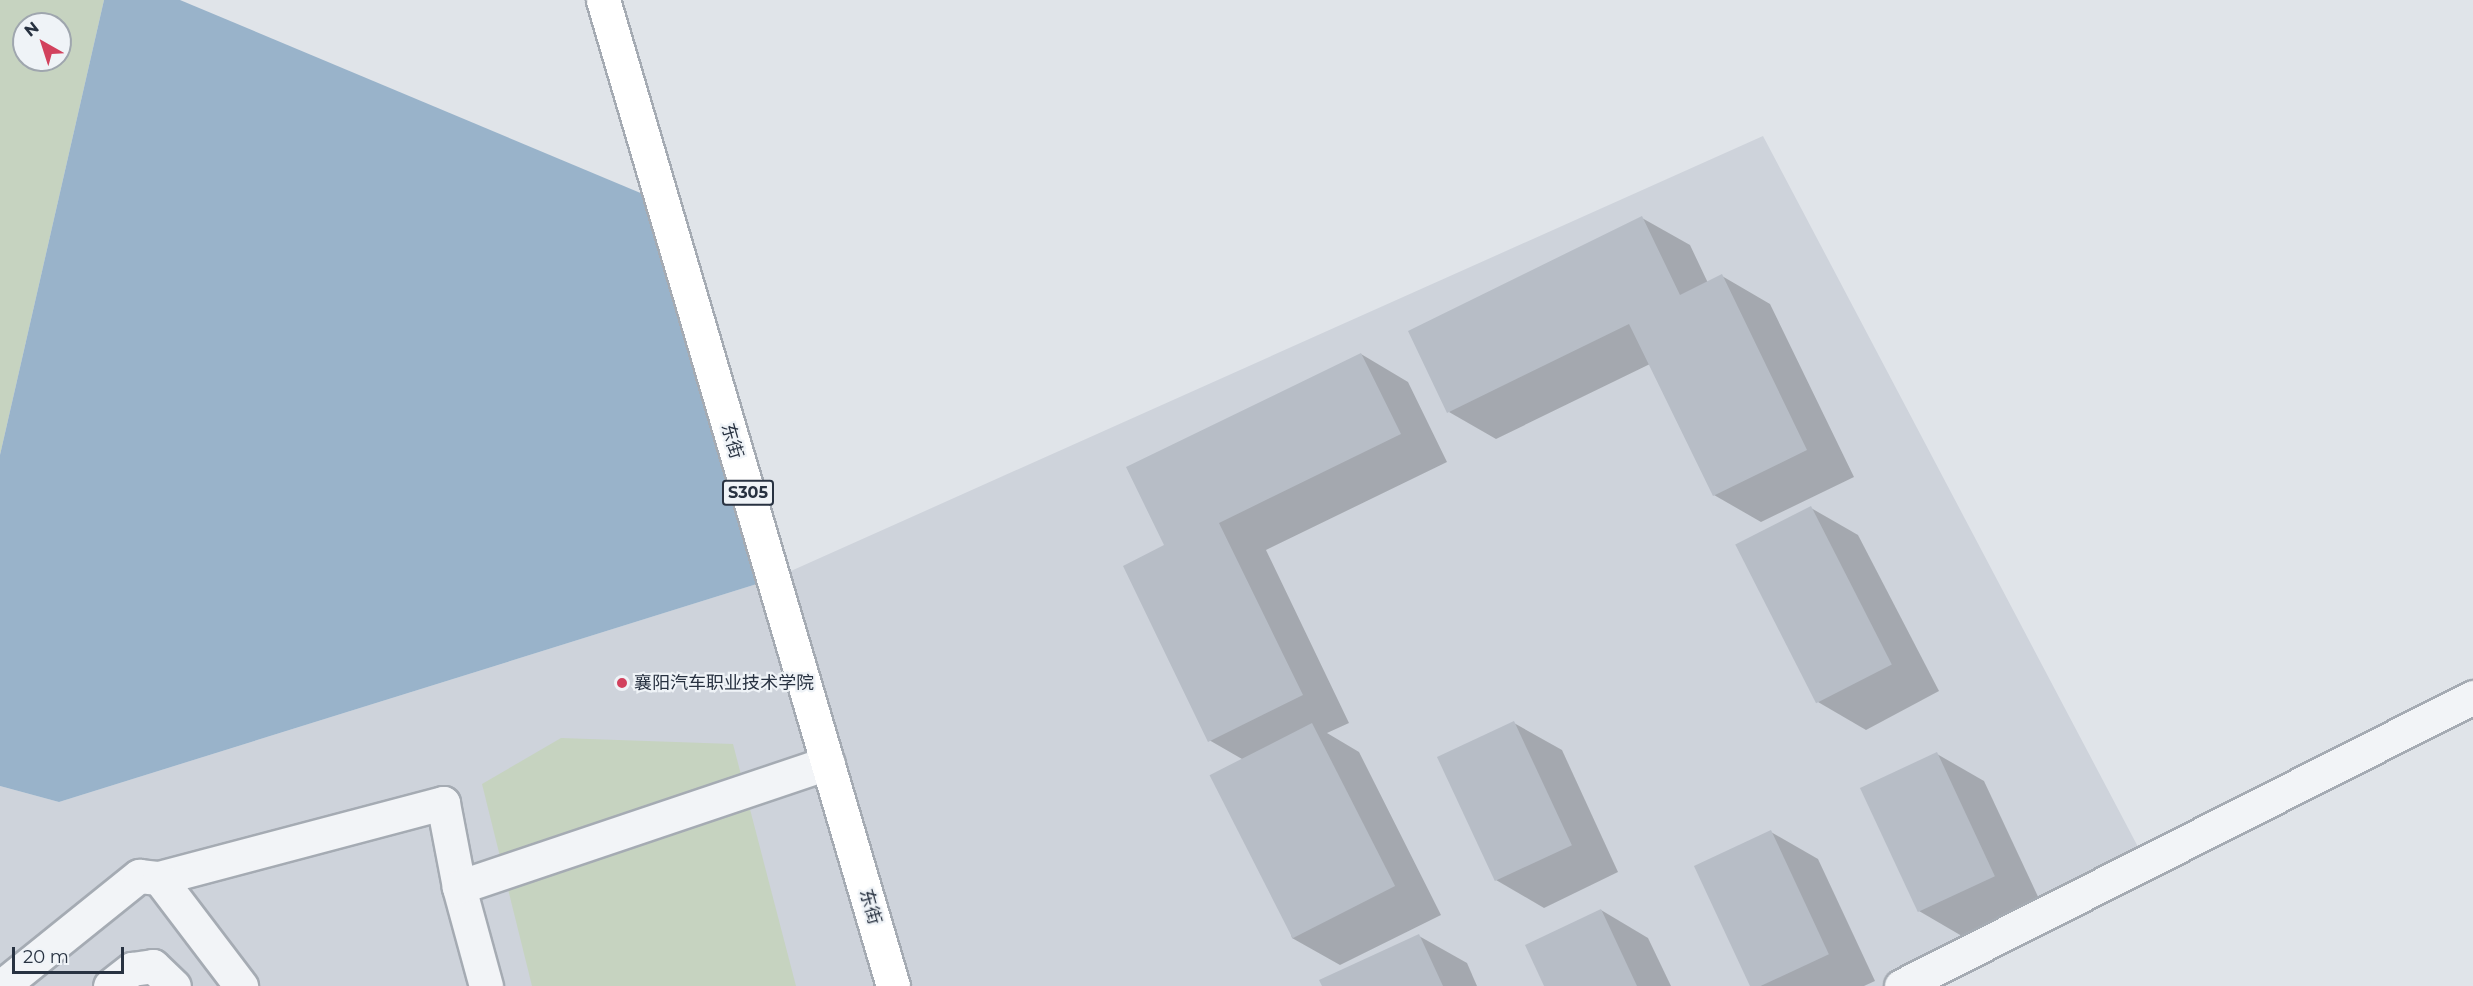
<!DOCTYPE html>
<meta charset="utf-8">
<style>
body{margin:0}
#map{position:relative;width:2473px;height:986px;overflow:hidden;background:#e0e4e9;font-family:Montserrat,"Noto Sans SC",sans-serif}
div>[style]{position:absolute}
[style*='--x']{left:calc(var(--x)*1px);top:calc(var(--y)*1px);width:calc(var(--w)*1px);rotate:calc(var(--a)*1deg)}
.built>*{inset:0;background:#ced3db}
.green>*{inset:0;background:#c6d3c0}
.water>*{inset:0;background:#99b3ca}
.shadow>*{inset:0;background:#0003}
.building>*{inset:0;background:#b7bdc6;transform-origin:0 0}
.roads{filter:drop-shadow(2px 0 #a5abb3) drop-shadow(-2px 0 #a5abb3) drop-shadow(0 2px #a5abb3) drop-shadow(0 -2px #a5abb3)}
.minor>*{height:33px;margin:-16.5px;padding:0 16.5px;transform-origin:16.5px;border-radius:16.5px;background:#f2f4f7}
.major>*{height:33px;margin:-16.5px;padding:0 16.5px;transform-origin:16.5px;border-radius:16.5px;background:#fff}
.dots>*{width:16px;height:16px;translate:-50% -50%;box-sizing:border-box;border:3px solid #eff3f7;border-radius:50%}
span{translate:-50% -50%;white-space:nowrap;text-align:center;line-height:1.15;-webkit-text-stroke:4.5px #eff3f7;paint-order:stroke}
.shield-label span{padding:2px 4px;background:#eff3f7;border:2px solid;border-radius:4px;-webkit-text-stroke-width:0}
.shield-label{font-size:16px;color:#283241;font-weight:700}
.street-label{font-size:18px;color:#283241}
.poi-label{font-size:18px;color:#283241}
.left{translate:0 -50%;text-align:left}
.north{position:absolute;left:12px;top:12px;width:60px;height:60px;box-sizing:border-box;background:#eff3f7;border:2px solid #9fa6ae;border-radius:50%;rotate:321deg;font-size:16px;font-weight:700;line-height:24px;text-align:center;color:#283241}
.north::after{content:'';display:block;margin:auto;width:21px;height:27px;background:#d2415d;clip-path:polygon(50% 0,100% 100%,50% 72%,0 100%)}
.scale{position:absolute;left:12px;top:947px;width:112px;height:27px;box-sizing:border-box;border:3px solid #283241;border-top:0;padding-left:8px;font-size:18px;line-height:21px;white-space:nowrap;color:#283241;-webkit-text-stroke:4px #eff3f7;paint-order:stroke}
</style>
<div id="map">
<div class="built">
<i style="clip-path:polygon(1763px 136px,2146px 862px,1901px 986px,0 986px,0 786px,59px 802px,773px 579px)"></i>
</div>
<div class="green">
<i style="clip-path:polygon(evenodd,0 0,104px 0,0 455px,0 0,24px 24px,60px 24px,60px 60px,24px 60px,24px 24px)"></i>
<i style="clip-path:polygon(561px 738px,733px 744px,796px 986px,532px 986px,482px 784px)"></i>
</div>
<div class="water">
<i style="clip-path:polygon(104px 0,180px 0,662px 202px,773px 579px,59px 802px,0 786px,0 455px)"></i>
</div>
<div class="shadow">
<i style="clip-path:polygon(1642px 218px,1690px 245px,1708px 283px,1722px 276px,1770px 304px,1854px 477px,1761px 522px,1714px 495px,1650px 364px,1496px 439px,1449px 412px)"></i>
<i style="clip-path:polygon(1361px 354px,1408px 382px,1447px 462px,1266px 550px,1349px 723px,1327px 733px,1359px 752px,1441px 915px,1340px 965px,1292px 938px,1242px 759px,1209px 740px,1166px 546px)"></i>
<i style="clip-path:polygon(1811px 508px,1858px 535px,1939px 691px,1866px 730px,1818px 702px)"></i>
<i style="clip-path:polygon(1514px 723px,1562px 750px,1618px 872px,1544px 908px,1496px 880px)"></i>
<i style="clip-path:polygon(1937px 754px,1984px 781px,2041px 903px,1967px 939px,1919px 911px)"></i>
<i style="clip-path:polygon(1771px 832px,1818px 859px,1875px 981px,1864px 986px,1752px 986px,1696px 867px)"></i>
<i style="clip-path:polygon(1601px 910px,1648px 938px,1671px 986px,1546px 986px)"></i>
<i style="clip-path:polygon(1419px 936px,1467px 963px,1477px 986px,1323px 986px)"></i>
</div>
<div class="building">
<i style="clip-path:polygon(1642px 216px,1680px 295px,1722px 274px,1807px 450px,1713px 496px,1629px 324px,1447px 413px,1408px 331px)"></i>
<i style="clip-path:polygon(1361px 353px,1401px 434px,1219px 523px,1303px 695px,1208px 742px,1123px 566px,1164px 545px,1126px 467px)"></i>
<i style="left:1811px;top:506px;width:178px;height:85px;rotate:63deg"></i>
<i style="left:1514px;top:721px;width:137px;height:85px;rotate:65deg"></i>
<i style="left:1312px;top:723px;width:183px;height:115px;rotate:63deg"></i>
<i style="left:1937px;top:752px;width:137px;height:85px;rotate:65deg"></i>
<i style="left:1771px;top:830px;width:137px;height:85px;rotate:65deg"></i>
<i style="clip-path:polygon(1601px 909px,1637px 986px,1544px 986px,1525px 945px)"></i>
<i style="clip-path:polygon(1419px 934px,1443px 986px,1322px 986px,1319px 980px)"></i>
</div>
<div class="roads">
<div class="minor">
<i style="--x:159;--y:878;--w:294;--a:-14.8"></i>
<i style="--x:443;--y:803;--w:86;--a:79.2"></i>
<i style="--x:2;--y:986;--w:176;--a:-38.8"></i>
<i style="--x:139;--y:876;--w:20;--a:6"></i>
<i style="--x:159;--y:878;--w:136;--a:52.8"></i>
<i style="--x:110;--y:986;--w:28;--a:-38"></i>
<i style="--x:132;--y:969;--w:21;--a:-8"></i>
<i style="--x:153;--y:966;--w:29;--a:44"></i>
<i style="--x:486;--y:986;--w:103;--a:-105.3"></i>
<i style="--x:459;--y:887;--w:389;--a:-18.6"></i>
<i style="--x:1901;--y:986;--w:641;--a:-26.8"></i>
</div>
<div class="major">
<i style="--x:603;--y:0;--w:1028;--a:73.61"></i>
</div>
</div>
<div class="dots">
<i style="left:622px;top:683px;background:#d2415d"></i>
</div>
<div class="shield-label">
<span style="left:748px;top:493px">S305</span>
</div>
<div class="street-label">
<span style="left:732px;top:441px;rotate:74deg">东街</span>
<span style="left:870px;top:907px;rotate:74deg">东街</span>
</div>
<div class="poi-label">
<span class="left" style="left:634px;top:683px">襄阳汽车职业技术学院</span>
</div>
<div class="north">N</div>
<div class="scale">20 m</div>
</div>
